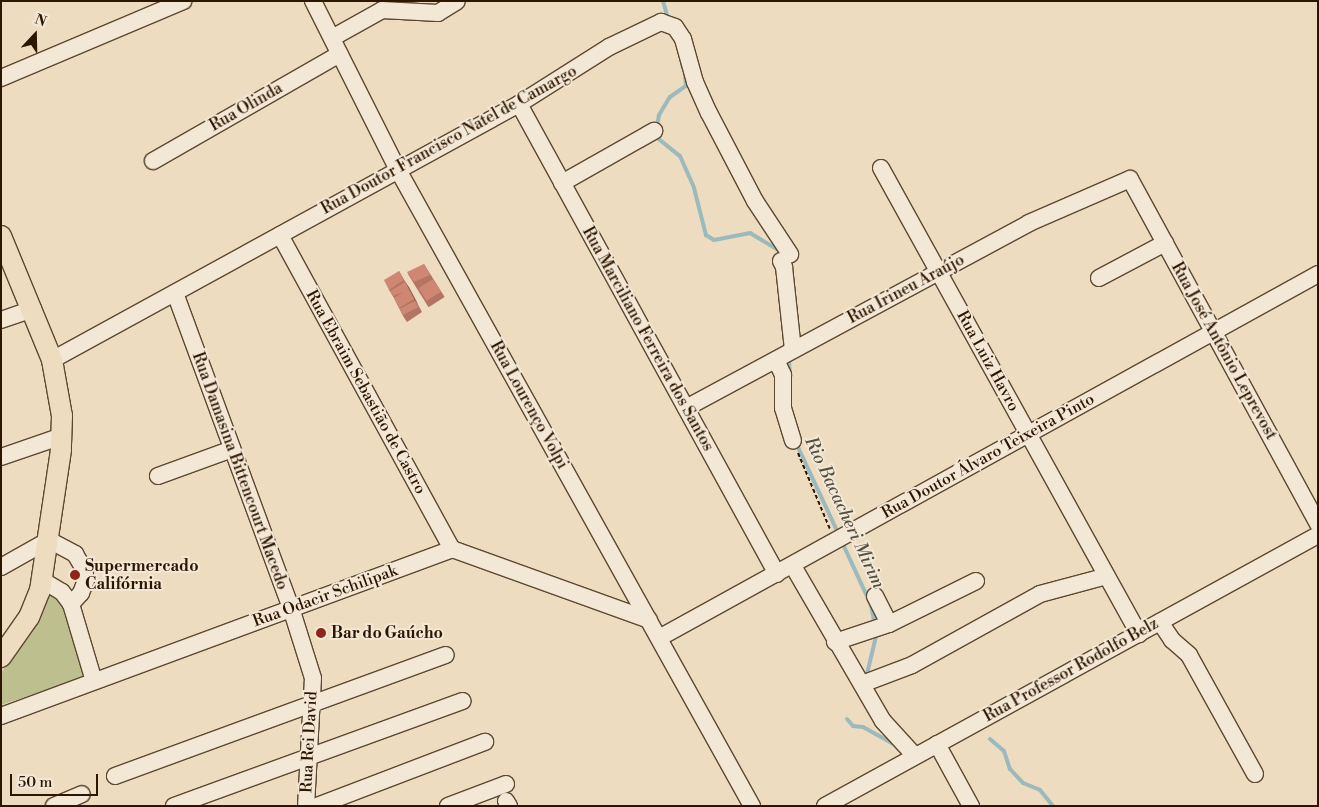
<!DOCTYPE html>
<meta charset="utf-8">
<style>
body{margin:0}
#map{position:relative;width:1319px;height:807px;overflow:hidden;background:#eddcc0;font-family:"Libre Bodoni",serif}
div>[style]{position:absolute}
[style*='--x']{left:calc(var(--x)*1px);top:calc(var(--y)*1px);width:calc(var(--w)*1px);rotate:calc(var(--a)*1deg)}
.green>*{inset:0;background:#bebf8e}
.stream>*{height:4px;margin:-2px;padding:0 2px;transform-origin:2px;border-radius:2px;background:#9bbabb}
.path>*{height:2px;margin-top:-1px;transform-origin:0;background:repeating-linear-gradient(90deg,#2d1600 0 4px,transparent 0 6.5px)}
.roads{filter:drop-shadow(1px 0 #5d4830) drop-shadow(-1px 0 #5d4830) drop-shadow(0 1px #5d4830) drop-shadow(0 -1px #5d4830)}
.minor>*{height:16px;margin:-8px;padding:0 8px;transform-origin:8px;border-radius:8px;background:#f3e8d6}
.major>*{height:20px;margin:-10px;padding:0 10px;transform-origin:10px;border-radius:10px;background:#eddcc0}
.wall>*{inset:0;background:#b27463;transform-origin:0 0}
.shaded-wall>*{inset:0;background:#915e50}
.building>*{inset:0;background:#cf8773;transform-origin:0 0}
.dots>*{width:14px;height:14px;translate:-50% -50%;box-sizing:border-box;border:2px solid #f3e8d6;border-radius:50%}
span{translate:-50% -50%;white-space:nowrap;text-align:center;line-height:1.15;-webkit-text-stroke:4px #f3e8d6;paint-order:stroke}
.street-label{font-size:16px;color:#2d1600}
.poi-label{font-size:16px;color:#2d1600;font-weight:700}
.left{translate:0 -50%;text-align:left}
.water-label{font-size:18px;color:#544f41;font-style:italic}
.frame{position:absolute;inset:0;border:2px solid #2d1600;pointer-events:none}
.north{position:absolute;left:10px;top:10px;width:50px;height:50px;-webkit-text-stroke:4px #f3e8d6;paint-order:stroke;rotate:21deg;font-size:14px;font-weight:700;line-height:20px;text-align:center;color:#2d1600}
.north::after{content:'';display:block;margin:auto;width:18px;height:22px;background:#2d1600;clip-path:polygon(50% 0,100% 100%,50% 72%,0 100%)}
.scale{position:absolute;left:10px;top:774px;width:88px;height:22px;box-sizing:border-box;border:2px solid #2d1600;border-top:0;padding-left:6px;font-size:15px;line-height:18px;white-space:nowrap;color:#2d1600;-webkit-text-stroke:4px #f3e8d6;paint-order:stroke}
</style>
<div id="map">
<div class="green">
<i style="clip-path:polygon(48px 591px,61px 601px,88px 676px,1px 705px,1px 673px,27px 636px)"></i>
</div>
<div class="stream">
<i style="--x:663;--y:1;--w:15;--a:74"></i>
<i style="--x:680;--y:53;--w:15;--a:79"></i>
<i style="--x:657;--y:127;--w:12;--a:-81"></i>
<i style="--x:659;--y:115;--w:21;--a:-59"></i>
<i style="--x:670;--y:97;--w:19;--a:-35"></i>
<i style="--x:686;--y:86;--w:12;--a:-95"></i>
<i style="--x:655;--y:136;--w:32;--a:39"></i>
<i style="--x:680;--y:156;--w:35;--a:66"></i>
<i style="--x:694;--y:188;--w:49;--a:75.7"></i>
<i style="--x:706;--y:235;--w:9;--a:32"></i>
<i style="--x:714;--y:240;--w:37;--a:-11"></i>
<i style="--x:750;--y:233;--w:35;--a:31"></i>
<i style="--x:789;--y:362;--w:12;--a:85"></i>
<i style="--x:797;--y:445;--w:97;--a:65"></i>
<i style="--x:842;--y:542;--w:69;--a:65.3"></i>
<i style="--x:871;--y:605;--w:20;--a:79"></i>
<i style="--x:867;--y:674;--w:43;--a:-76.6"></i>
<i style="--x:847;--y:719;--w:9;--a:49"></i>
<i style="--x:853;--y:726;--w:10;--a:6"></i>
<i style="--x:863;--y:727;--w:37;--a:29"></i>
<i style="--x:990;--y:739;--w:18;--a:41"></i>
<i style="--x:1004;--y:751;--w:19;--a:72"></i>
<i style="--x:1010;--y:769;--w:19;--a:47"></i>
<i style="--x:1023;--y:783;--w:18;--a:22"></i>
<i style="--x:1040;--y:790;--w:21;--a:51"></i>
</div>
<div class="path">
<i style="--x:798;--y:453;--w:82;--a:67.2"></i>
</div>
<div class="roads">
<div class="minor">
<i style="--x:313;--y:1;--w:189;--a:63.3"></i>
<i style="--x:398;--y:170;--w:728;--a:60.9"></i>
<i style="--x:332;--y:38;--w:57;--a:-29.2"></i>
<i style="--x:382;--y:10;--w:56;--a:3.1"></i>
<i style="--x:438;--y:13;--w:22;--a:-32"></i>
<i style="--x:1;--y:78;--w:198;--a:-22.9"></i>
<i style="--x:519;--y:104;--w:536;--a:61.24"></i>
<i style="--x:153;--y:161;--w:215;--a:-29.8"></i>
<i style="--x:881;--y:168;--w:533;--a:61.03"></i>
<i style="--x:562;--y:183;--w:106;--a:-29.5"></i>
<i style="--x:280;--y:235;--w:358;--a:61.3"></i>
<i style="--x:781;--y:261;--w:7;--a:63"></i>
<i style="--x:784;--y:267;--w:83;--a:83.8"></i>
<i style="--x:1099;--y:278;--w:75;--a:-27.9"></i>
<i style="--x:175;--y:293;--w:336;--a:69.8"></i>
<i style="--x:291;--y:608;--w:73;--a:72.6"></i>
<i style="--x:313;--y:678;--w:128;--a:93.1"></i>
<i style="--x:1;--y:320;--w:34;--a:-19"></i>
<i style="--x:52;--y:360;--w:533;--a:-28.73"></i>
<i style="--x:519;--y:104;--w:107;--a:-32.3"></i>
<i style="--x:609;--y:47;--w:58;--a:-25.7"></i>
<i style="--x:661;--y:22;--w:15;--a:20"></i>
<i style="--x:675;--y:27;--w:14;--a:56"></i>
<i style="--x:683;--y:39;--w:45;--a:74.4"></i>
<i style="--x:695;--y:82;--w:34;--a:66"></i>
<i style="--x:709;--y:113;--w:99;--a:62.4"></i>
<i style="--x:755;--y:201;--w:64;--a:56.6"></i>
<i style="--x:776;--y:360;--w:17;--a:65"></i>
<i style="--x:783;--y:375;--w:33;--a:90"></i>
<i style="--x:783;--y:408;--w:34;--a:73"></i>
<i style="--x:686;--y:408;--w:390;--a:-28.3"></i>
<i style="--x:1029;--y:223;--w:110;--a:-23.5"></i>
<i style="--x:1130;--y:179;--w:393;--a:61.4"></i>
<i style="--x:1;--y:457;--w:65;--a:-19"></i>
<i style="--x:158;--y:476;--w:79;--a:-20"></i>
<i style="--x:793;--y:566;--w:179;--a:59.9"></i>
<i style="--x:883;--y:721;--w:47;--a:47.6"></i>
<i style="--x:1;--y:567;--w:55;--a:-29.4"></i>
<i style="--x:49;--y:540;--w:30;--a:28"></i>
<i style="--x:75;--y:554;--w:17;--a:59"></i>
<i style="--x:84;--y:569;--w:11;--a:80"></i>
<i style="--x:86;--y:580;--w:14;--a:111"></i>
<i style="--x:81;--y:593;--w:15;--a:132"></i>
<i style="--x:42;--y:580;--w:23;--a:31"></i>
<i style="--x:62;--y:592;--w:15;--a:53"></i>
<i style="--x:71;--y:604;--w:80;--a:73.4"></i>
<i style="--x:875;--y:596;--w:31;--a:63"></i>
<i style="--x:1160;--y:622;--w:22;--a:56"></i>
<i style="--x:1172;--y:640;--w:23;--a:41"></i>
<i style="--x:1189;--y:655;--w:136;--a:61"></i>
<i style="--x:659;--y:638;--w:753;--a:-28.91"></i>
<i style="--x:835;--y:642;--w:57;--a:-18.4"></i>
<i style="--x:889;--y:624;--w:97;--a:-26.3"></i>
<i style="--x:862;--y:684;--w:53;--a:-20.8"></i>
<i style="--x:912;--y:665;--w:146;--a:-29"></i>
<i style="--x:1040;--y:594;--w:69;--a:-15"></i>
<i style="--x:1;--y:716;--w:481;--a:-20.3"></i>
<i style="--x:452;--y:549;--w:209;--a:19.8"></i>
<i style="--x:937;--y:744;--w:71;--a:61.3"></i>
<i style="--x:115;--y:776;--w:352;--a:-20.1"></i>
<i style="--x:506;--y:801;--w:6;--a:59"></i>
<i style="--x:54;--y:806;--w:30;--a:-23"></i>
<i style="--x:174;--y:806;--w:307;--a:-20"></i>
<i style="--x:317;--y:806;--w:180;--a:-20.9"></i>
<i style="--x:448;--y:806;--w:62;--a:-20.8"></i>
<i style="--x:825;--y:806;--w:563;--a:-28.8"></i>
</div>
<div class="major">
<i style="--x:1;--y:236;--w:134;--a:67.6"></i>
<i style="--x:52;--y:360;--w:57;--a:79.9"></i>
<i style="--x:62;--y:416;--w:34;--a:92"></i>
<i style="--x:61;--y:450;--w:142;--a:98.5"></i>
<i style="--x:40;--y:590;--w:29;--a:112"></i>
<i style="--x:29;--y:617;--w:49;--a:125"></i>
</div>
</div>
<div class="wall">
<i style="left:424px;top:264px;width:39px;height:19px;rotate:58deg"></i>
<i style="clip-path:polygon(399px 271px,408px 286px,422px 312px,407px 322px,403px 316px,394px 298px,389px 290px)"></i>
</div>
<div class="shaded-wall">
<i style="clip-path:polygon(405px 282px,409px 287px,418px 304px,414px 299px)"></i>
</div>
<div class="building">
<i style="clip-path:polygon(424px 264px,430px 275px,414px 282px,407px 272px)"></i>
<i style="clip-path:polygon(399px 271px,404px 280px,389px 290px,384px 280px)"></i>
<i style="left:433px;top:279px;width:15px;height:17px;rotate:58deg"></i>
<i style="clip-path:polygon(405px 282px,414px 299px,399px 308px,394px 298px,403px 292px,393px 296px,390px 291px)"></i>
<i style="left:415px;top:301px;width:7px;height:17px;rotate:63deg"></i>
</div>
<div class="dots">
<i style="left:75px;top:575px;background:#8f2418"></i>
<i style="left:321px;top:633px;background:#8f2418"></i>
</div>
<div class="street-label">
<span style="left:246px;top:107px;rotate:-30deg">Rua Olinda</span>
<span style="left:449px;top:140px;rotate:-29deg">Rua Doutor Francisco Natel de Camargo</span>
<span style="left:906px;top:289px;rotate:-28deg">Rua Irineu Araújo</span>
<span style="left:648px;top:339px;rotate:61deg">Rua Marciliano Ferreira dos Santos</span>
<span style="left:1224px;top:351px;rotate:61deg">Rua José Antônio Leprevost</span>
<span style="left:988px;top:361px;rotate:61deg">Rua Luiz Havro</span>
<span style="left:366px;top:392px;rotate:61deg">Rua Ebraim Sebastião de Castro</span>
<span style="left:529px;top:405px;rotate:61deg">Rua Lourenço Volpi</span>
<span style="left:988px;top:456px;rotate:-29deg">Rua Doutor Álvaro Teixeira Pinto</span>
<span style="left:240px;top:471px;rotate:70deg">Rua Damasina Bittencourt Macedo</span>
<span style="left:325px;top:596px;rotate:-20deg">Rua Odacir Schilipak</span>
<span style="left:1071px;top:670px;rotate:-29deg">Rua Professor Rodolfo Belz</span>
<span style="left:309px;top:742px;rotate:-87deg">Rua Rei David</span>
</div>
<div class="poi-label">
<span class="left" style="left:85px;top:575px">Supermercado<br>Califórnia</span>
<span class="left" style="left:331px;top:633px">Bar do Gaúcho</span>
</div>
<div class="water-label">
<span style="left:844px;top:513px;rotate:65deg">Rio Bacacheri Mirim</span>
</div>
<div class="frame"></div>
<div class="north">N</div>
<div class="scale">50 m</div>
</div>
